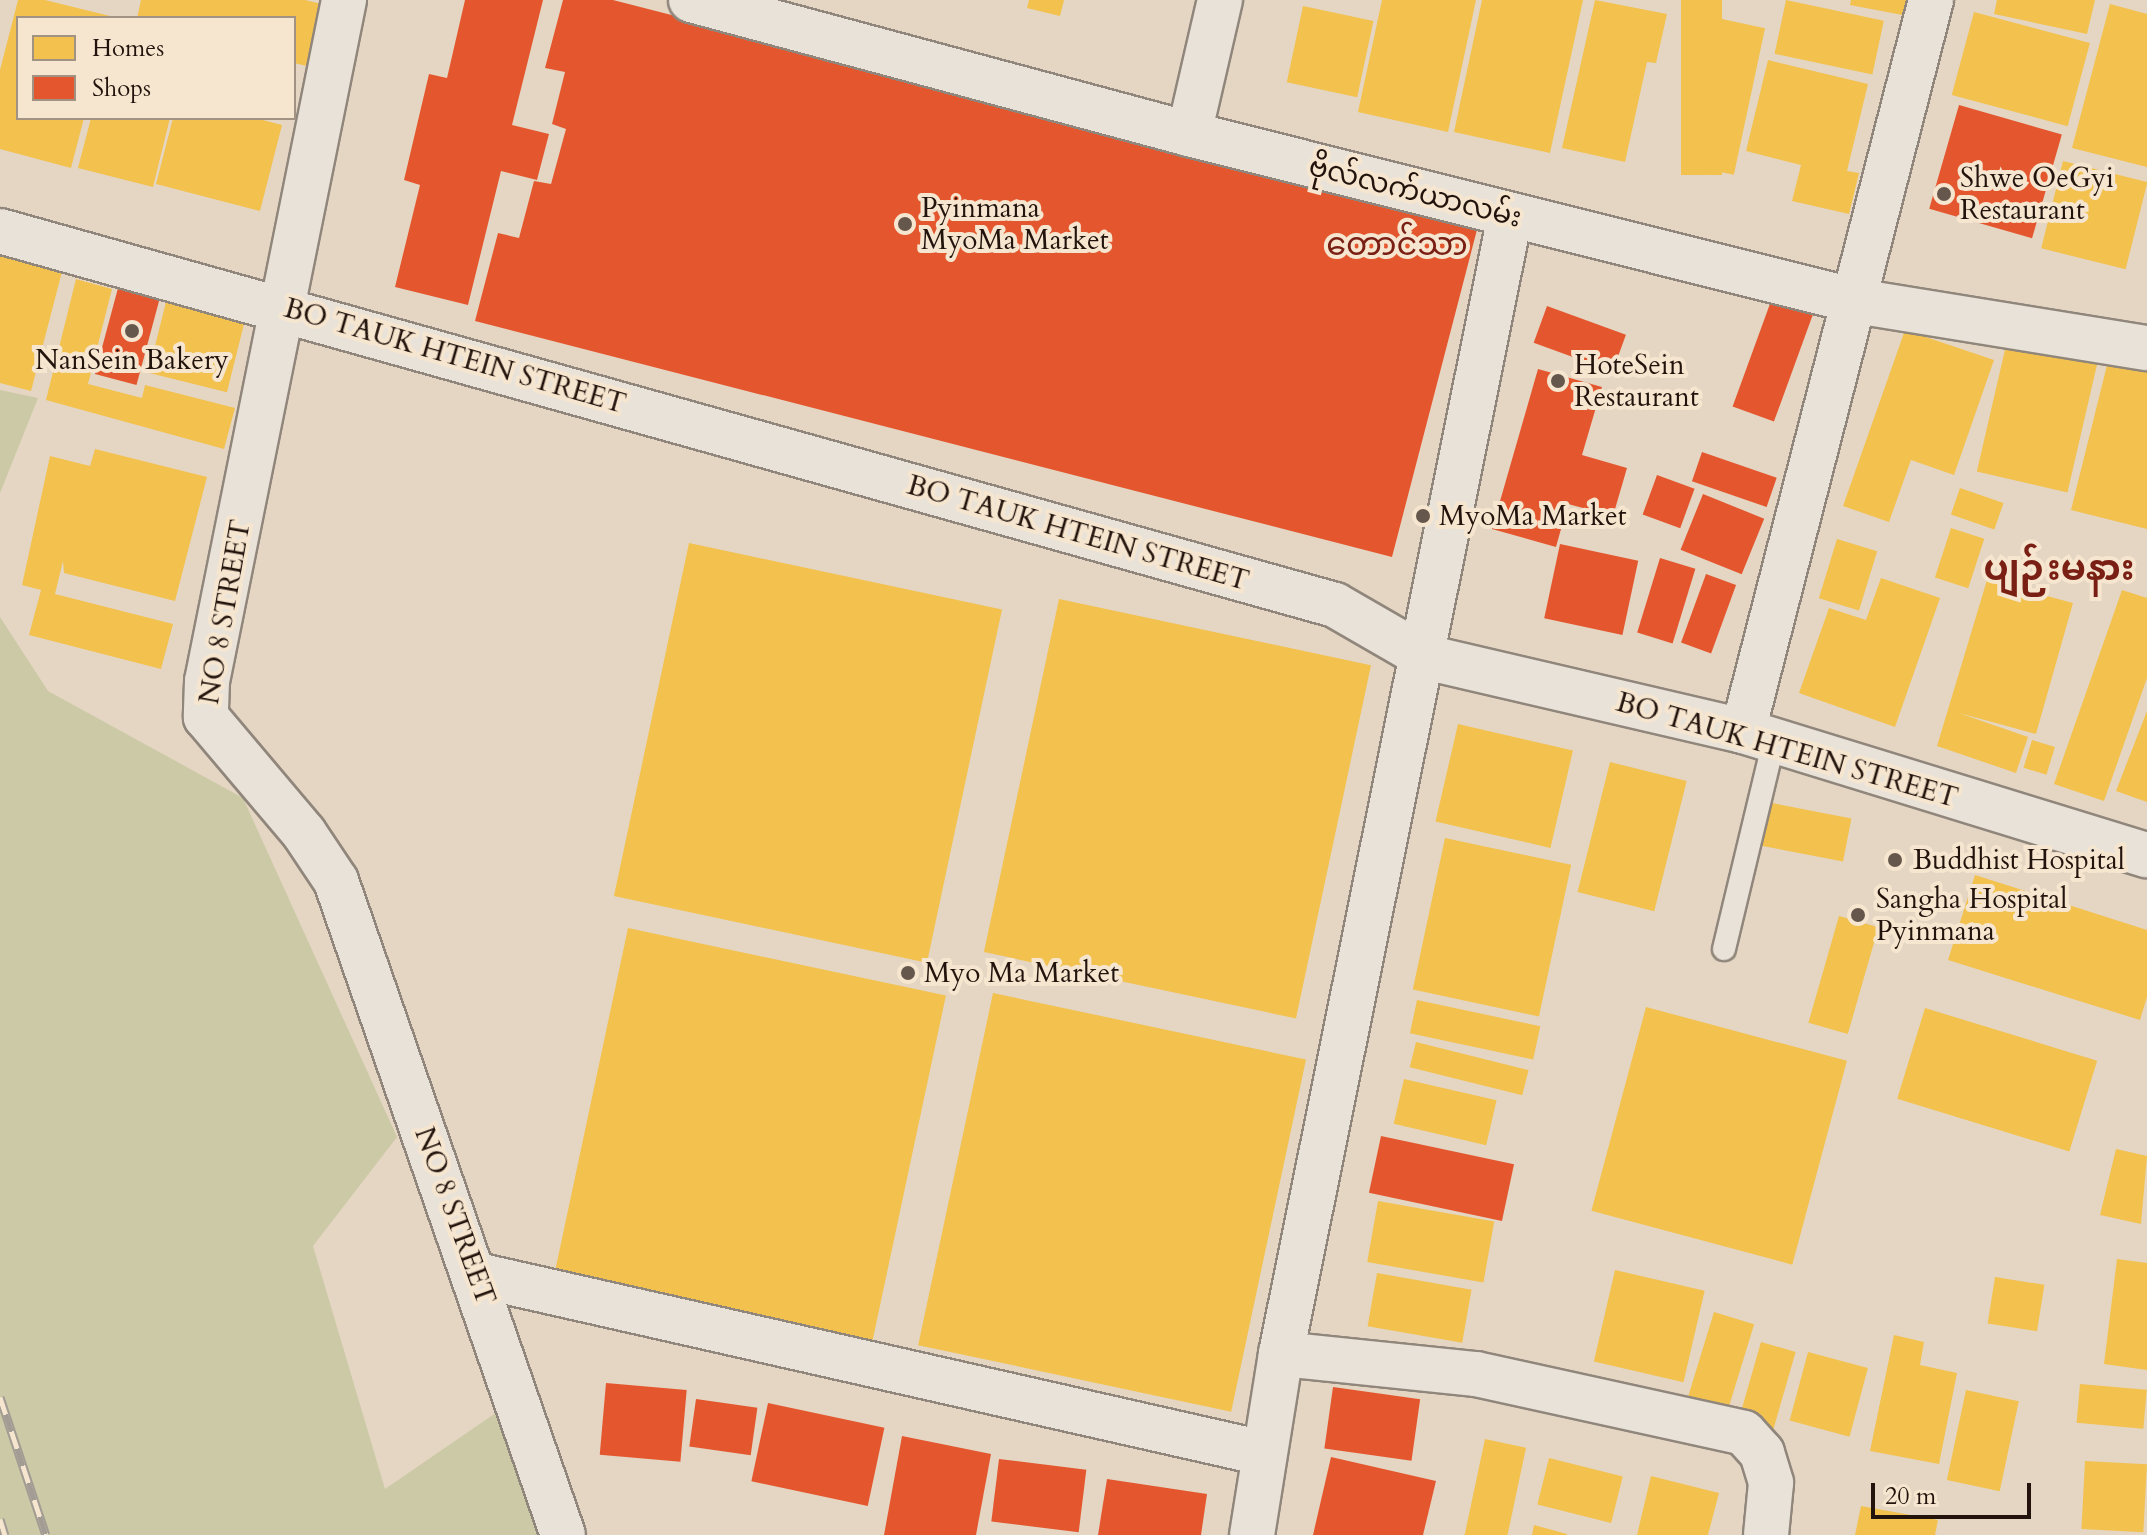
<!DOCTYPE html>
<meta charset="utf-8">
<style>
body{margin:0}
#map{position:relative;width:2147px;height:1535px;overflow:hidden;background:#e4d6c3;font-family:Cardo,"Noto Sans Myanmar",serif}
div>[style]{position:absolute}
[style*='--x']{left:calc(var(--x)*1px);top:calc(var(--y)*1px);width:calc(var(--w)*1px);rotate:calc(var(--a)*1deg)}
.green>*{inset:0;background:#ccc9a6}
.homes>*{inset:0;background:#f2c14e;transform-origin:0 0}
.shops>*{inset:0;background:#e4572e;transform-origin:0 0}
.roads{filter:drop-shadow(2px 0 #90867b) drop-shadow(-2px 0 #90867b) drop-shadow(0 2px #90867b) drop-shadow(0 -2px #90867b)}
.lane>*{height:22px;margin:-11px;padding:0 11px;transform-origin:11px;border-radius:11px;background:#e9e2d8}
.street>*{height:44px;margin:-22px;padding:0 22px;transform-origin:22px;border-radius:22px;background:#e9e2d8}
.secondary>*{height:44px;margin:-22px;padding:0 22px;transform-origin:22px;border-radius:22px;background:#e9e2d8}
.rail>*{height:9px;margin-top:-4.5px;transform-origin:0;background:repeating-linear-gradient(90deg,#f6e6d0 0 18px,#a39c94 0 36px);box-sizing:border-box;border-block:2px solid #a39c94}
.dots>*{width:22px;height:22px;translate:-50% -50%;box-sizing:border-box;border:4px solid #f6e6d0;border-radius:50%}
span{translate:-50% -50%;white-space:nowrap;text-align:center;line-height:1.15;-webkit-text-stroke:8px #f6e6d0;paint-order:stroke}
.poi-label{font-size:28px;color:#22130c}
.left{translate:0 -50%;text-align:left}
.street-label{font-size:28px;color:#22130c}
.quarter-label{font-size:32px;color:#7a1f14}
.district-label{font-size:36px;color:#7a1f14;font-weight:700}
.legend{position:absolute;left:16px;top:16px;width:280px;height:104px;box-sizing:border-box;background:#f6e6d0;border:2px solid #a19282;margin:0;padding:10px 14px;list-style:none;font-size:24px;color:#22130c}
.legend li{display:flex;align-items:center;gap:16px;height:40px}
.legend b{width:40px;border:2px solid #a19282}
.scale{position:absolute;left:1871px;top:1483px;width:160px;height:36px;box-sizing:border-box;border:4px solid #22130c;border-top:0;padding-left:10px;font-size:24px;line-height:28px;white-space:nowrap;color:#22130c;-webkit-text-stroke:6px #f6e6d0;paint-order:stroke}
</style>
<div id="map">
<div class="green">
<i style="clip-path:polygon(0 390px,38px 398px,0 493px)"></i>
<i style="clip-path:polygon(0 617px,48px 691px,243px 798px,397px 1137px,313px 1246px,385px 1489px,503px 1408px,540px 1535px,0 1535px)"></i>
</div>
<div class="homes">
<i style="clip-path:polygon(18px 0,45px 0,114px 17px,18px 18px,18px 118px,84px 118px,71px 168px,0 149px,0 70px)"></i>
<i style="clip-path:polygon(141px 0,305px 0,326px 5px,311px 67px,294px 63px,294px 18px,137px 18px)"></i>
<i style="clip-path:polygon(1029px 0,1064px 0,1060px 16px,1027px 8px)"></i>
<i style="clip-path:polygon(1382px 0,1476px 0,1448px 132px,1358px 112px)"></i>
<i style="clip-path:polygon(1482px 0,1583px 0,1550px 153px,1454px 132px)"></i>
<i style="clip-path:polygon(1595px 0,1667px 14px,1656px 63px,1647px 62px,1625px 162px,1562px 148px)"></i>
<i style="left:1681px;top:0;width:41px;height:175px"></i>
<i style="left:1786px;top:0;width:100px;height:55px;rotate:12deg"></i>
<i style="clip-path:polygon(1851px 0,1916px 0,1913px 17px,1850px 5px)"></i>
<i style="clip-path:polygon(1997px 0,2095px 0,2087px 34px,1994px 14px)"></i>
<i style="clip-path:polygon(2110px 4px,2147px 14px,2147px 167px,2072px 148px)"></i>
<i style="left:1303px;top:6px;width:72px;height:78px;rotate:12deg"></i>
<i style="left:1974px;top:12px;width:120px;height:86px;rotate:15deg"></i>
<i style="left:1722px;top:19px;width:44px;height:150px;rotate:12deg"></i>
<i style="clip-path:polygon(1768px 60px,1868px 84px,1847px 171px,1859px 173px,1849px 214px,1792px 201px,1801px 165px,1746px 151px)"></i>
<i style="clip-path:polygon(91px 118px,170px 118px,153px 187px,78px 168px)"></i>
<i style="clip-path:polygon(173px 118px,255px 118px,282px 125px,260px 211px,156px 184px)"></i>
<i style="left:2063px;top:161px;width:87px;height:90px;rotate:14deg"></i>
<i style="clip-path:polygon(0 248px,64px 264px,31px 391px,0 383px)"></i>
<i style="clip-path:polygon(76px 279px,112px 289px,88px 384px,142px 398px,145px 385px,235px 408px,224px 449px,46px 400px)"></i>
<i style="left:167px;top:298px;width:81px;height:77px;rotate:14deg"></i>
<i style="clip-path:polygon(1905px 330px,1994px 360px,1954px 475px,1911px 460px,1889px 522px,1843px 506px)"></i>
<i style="left:2007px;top:341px;width:93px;height:134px;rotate:13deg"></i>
<i style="clip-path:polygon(2110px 353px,2147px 362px,2147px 529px,2071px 510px)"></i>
<i style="clip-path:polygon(95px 449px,207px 477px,175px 601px,64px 573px,63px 561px,55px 594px,173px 624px,161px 669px,29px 635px,41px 590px,22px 585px,50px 456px,90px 466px)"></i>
<i style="left:1960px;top:488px;width:46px;height:28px;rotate:19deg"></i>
<i style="left:1951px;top:528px;width:35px;height:52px;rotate:18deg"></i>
<i style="left:1837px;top:539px;width:42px;height:62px;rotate:17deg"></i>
<i style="left:689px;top:543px;width:320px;height:361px;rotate:12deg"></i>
<i style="clip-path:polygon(1881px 578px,1940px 598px,1895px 727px,1799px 693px,1829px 608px,1866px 620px)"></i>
<i style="clip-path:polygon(1987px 580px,2073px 603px,2036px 734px,1959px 713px,2028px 737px,2016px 773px,1937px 746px)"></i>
<i style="clip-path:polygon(2122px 590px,2147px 598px,2147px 678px,2104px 801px,2054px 784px)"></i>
<i style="left:1059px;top:599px;width:319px;height:361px;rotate:12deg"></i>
<i style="clip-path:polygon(2147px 711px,2147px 802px,2116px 791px)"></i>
<i style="left:1458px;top:724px;width:118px;height:100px;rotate:13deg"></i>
<i style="left:2032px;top:740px;width:24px;height:29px;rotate:17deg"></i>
<i style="left:1610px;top:762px;width:79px;height:134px;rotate:14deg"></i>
<i style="left:1767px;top:802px;width:86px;height:44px;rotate:11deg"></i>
<i style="left:1445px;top:838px;width:129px;height:155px;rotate:12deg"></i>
<i style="clip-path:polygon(1975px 875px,2147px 930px,2147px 997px,2140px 1020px,1948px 960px)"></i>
<i style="left:1839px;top:916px;width:41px;height:111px;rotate:16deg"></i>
<i style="left:628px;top:928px;width:325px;height:359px;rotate:12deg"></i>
<i style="left:993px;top:993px;width:320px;height:360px;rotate:12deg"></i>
<i style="left:1417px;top:1000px;width:126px;height:34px;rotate:12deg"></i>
<i style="left:1646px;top:1007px;width:208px;height:211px;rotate:15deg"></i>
<i style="left:1925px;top:1008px;width:180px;height:95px;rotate:17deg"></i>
<i style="left:1416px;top:1042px;width:116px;height:26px;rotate:14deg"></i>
<i style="left:1404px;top:1079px;width:95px;height:46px;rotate:13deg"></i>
<i style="clip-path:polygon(2116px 1149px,2147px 1156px,2141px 1224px,2100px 1215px)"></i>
<i style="left:1378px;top:1201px;width:118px;height:62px;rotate:10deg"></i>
<i style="clip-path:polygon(2117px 1259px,2147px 1263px,2147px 1370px,2104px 1364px)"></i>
<i style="left:1615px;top:1270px;width:92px;height:94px;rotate:13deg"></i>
<i style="left:1377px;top:1273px;width:96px;height:54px;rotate:10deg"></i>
<i style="left:1995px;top:1277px;width:50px;height:47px;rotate:9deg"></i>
<i style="left:1714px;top:1312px;width:42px;height:102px;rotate:17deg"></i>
<i style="clip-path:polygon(1894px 1335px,1924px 1342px,1920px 1365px,1957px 1373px,1939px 1464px,1870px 1451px)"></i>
<i style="left:1761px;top:1342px;width:36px;height:81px;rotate:16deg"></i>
<i style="left:1808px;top:1352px;width:62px;height:71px;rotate:15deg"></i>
<i style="left:2080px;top:1384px;width:67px;height:39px;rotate:5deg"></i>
<i style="left:1966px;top:1390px;width:54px;height:92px;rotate:12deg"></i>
<i style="left:1485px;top:1439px;width:42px;height:98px;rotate:12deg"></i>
<i style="left:1549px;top:1458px;width:76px;height:48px;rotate:14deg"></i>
<i style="left:2085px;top:1461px;width:62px;height:68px;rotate:3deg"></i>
<i style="clip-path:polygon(1651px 1476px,1719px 1493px,1708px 1535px,1637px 1535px)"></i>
<i style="clip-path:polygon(1861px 1506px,1938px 1520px,1935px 1535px,1855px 1535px)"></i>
<i style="clip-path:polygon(1534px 1525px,1567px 1534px,1567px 1535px,1532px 1535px)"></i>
</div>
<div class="shops">
<i style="clip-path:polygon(465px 0,543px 0,512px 125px,549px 134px,537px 180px,501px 171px,468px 305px,395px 287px,420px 185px,404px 180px,429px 74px,447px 78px)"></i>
<i style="clip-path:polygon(563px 0,613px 0,1479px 222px,1392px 557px,475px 321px,498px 233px,519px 238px,534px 181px,551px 184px,566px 129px,552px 124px,565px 72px,545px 68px)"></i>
<i style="left:1959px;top:105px;width:107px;height:108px;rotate:16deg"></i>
<i style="left:118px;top:288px;width:43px;height:89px;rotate:15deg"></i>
<i style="left:1775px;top:290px;width:44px;height:124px;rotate:20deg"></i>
<i style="left:1547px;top:306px;width:84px;height:39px;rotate:20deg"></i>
<i style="clip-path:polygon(1538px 369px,1602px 387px,1582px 455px,1627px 468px,1613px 516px,1568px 504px,1556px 547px,1492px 529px)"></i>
<i style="left:1702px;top:452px;width:79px;height:31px;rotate:19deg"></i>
<i style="left:1657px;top:475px;width:40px;height:42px;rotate:20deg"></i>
<i style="left:1703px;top:494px;width:66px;height:60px;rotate:22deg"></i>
<i style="left:1560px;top:544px;width:80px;height:76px;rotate:12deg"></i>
<i style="left:1660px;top:558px;width:37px;height:78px;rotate:17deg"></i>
<i style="left:1706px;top:574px;width:32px;height:73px;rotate:20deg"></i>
<i style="left:1381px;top:1136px;width:136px;height:58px;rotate:12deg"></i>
<i style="left:606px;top:1383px;width:81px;height:72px;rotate:5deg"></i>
<i style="left:1333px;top:1387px;width:88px;height:62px;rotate:8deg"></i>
<i style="left:696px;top:1399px;width:62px;height:48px;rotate:8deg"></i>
<i style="left:768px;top:1403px;width:119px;height:80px;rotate:12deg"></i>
<i style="clip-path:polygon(902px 1436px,991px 1454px,976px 1535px,884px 1535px)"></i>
<i style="clip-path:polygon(1331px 1457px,1436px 1481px,1423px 1535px,1313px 1535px)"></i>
<i style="left:999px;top:1459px;width:88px;height:63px;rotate:7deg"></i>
<i style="clip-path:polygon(1107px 1479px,1207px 1494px,1201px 1535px,1098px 1535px)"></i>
</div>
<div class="roads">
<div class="lane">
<i style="--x:1724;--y:949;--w:214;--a:-76.5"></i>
</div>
<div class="street">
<i style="--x:344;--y:0;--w:695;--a:101.37"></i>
<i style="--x:207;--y:681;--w:36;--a:92"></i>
<i style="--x:206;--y:717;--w:152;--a:49.8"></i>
<i style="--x:304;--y:833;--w:58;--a:56.3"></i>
<i style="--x:336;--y:881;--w:692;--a:70.86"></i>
<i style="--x:691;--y:0;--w:516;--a:15.06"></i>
<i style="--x:1189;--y:134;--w:688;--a:14.06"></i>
<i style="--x:1856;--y:301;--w:295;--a:9.2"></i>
<i style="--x:1189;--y:134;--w:138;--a:-77"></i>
<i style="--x:1743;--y:731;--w:755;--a:-75.58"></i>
<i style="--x:477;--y:1275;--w:806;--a:12.76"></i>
<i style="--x:1281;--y:1354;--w:196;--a:5.9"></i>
<i style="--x:1476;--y:1374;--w:274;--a:12.4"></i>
<i style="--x:1744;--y:1433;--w:27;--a:48"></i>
<i style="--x:1762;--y:1453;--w:31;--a:73"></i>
<i style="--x:1771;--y:1483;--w:52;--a:95.5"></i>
<i style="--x:1252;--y:1535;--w:183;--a:-80.9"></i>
<i style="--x:1281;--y:1354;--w:1161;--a:-78.62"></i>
</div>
<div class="secondary">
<i style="--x:0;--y:231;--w:1386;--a:15.65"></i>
<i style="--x:1335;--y:605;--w:104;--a:30"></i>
<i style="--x:1425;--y:657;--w:326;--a:13.1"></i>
<i style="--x:1743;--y:731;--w:423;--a:17.1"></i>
</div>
</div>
<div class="rail">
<i style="--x:0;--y:1397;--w:145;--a:71.6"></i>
<i style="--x:0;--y:1519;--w:17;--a:73"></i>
</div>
<div class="dots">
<i style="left:1944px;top:194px;background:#66574c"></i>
<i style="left:905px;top:224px;background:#66574c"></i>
<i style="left:132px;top:331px;background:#66574c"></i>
<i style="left:1558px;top:381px;background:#66574c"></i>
<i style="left:1423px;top:516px;background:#66574c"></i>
<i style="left:1895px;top:860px;background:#66574c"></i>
<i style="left:1858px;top:915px;background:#66574c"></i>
<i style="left:908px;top:973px;background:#66574c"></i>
</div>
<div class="poi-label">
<span class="left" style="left:1960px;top:194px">Shwe OeGyi<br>Restaurant</span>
<span class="left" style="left:921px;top:224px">Pyinmana<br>MyoMa Market</span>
<span style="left:132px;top:360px">NanSein Bakery</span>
<span class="left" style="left:1574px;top:381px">HoteSein<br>Restaurant</span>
<span class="left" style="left:1439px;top:516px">MyoMa Market</span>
<span class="left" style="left:1913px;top:860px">Buddhist Hospital</span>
<span class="left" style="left:1876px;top:915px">Sangha Hospital<br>Pyinmana</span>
<span class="left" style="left:924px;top:973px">Myo Ma Market</span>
</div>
<div class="street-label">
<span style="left:1415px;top:192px;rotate:14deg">ဗိုလ်လက်ယာလမ်း</span>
<span style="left:455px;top:356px;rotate:16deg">BO TAUK HTEIN STREET</span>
<span style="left:1078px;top:533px;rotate:16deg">BO TAUK HTEIN STREET</span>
<span style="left:225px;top:612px;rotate:-80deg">NO 8 STREET</span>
<span style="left:1787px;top:750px;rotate:16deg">BO TAUK HTEIN STREET</span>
<span style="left:455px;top:1216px;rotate:70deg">NO 8 STREET</span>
</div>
<div class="quarter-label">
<span style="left:1397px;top:245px">တောင်သာ</span>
</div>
<div class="district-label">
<span style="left:2059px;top:569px">ပျဉ်းမနား</span>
</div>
<ul class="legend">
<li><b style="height:22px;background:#f2c14e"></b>Homes</li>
<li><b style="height:22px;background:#e4572e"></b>Shops</li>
</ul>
<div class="scale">20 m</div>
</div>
